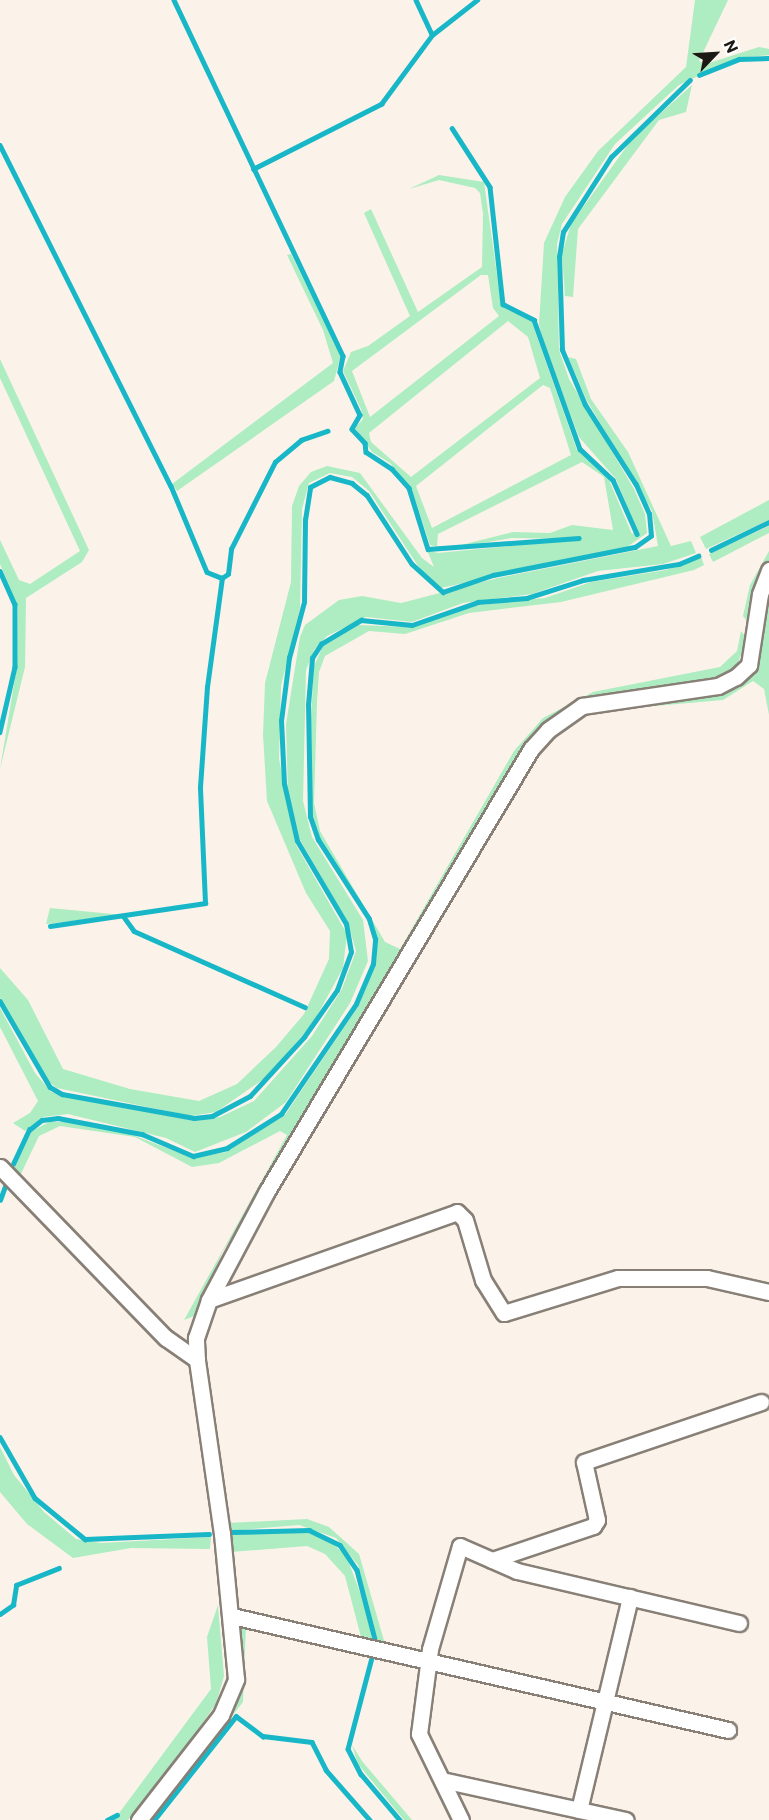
<!DOCTYPE html>
<style>
body{margin:0}
#map{position:relative;width:769px;height:1820px;overflow:hidden;background:#fbf3e9;font-family:Commissioner,sans-serif}
div>[style]{position:absolute}
[style*='--x']{left:calc(var(--x)*1px);top:calc(var(--y)*1px);width:calc(var(--w)*1px);rotate:calc(var(--a)*1deg)}
.green>*{inset:0;background:#aeecc1}
.stream>*{height:4.5px;margin:-2.25px;padding:0 2.25px;transform-origin:2.25px;border-radius:2.25px;background:#18b7c8}
.roads{filter:drop-shadow(2px 0 #888077) drop-shadow(-2px 0 #888077) drop-shadow(0 2px #888077) drop-shadow(0 -2px #888077)}
.minor>*{height:15px;margin:-7.5px;padding:0 7.5px;transform-origin:7.5px;border-radius:7.5px;background:#fff}
span{translate:-50% -50%;white-space:nowrap;text-align:center;line-height:1.15;-webkit-text-stroke:6px #fff;paint-order:stroke}
.north{position:absolute;left:685px;top:24px;width:60px;height:60px;-webkit-text-stroke:4px #fff;paint-order:stroke;rotate:65deg;font-size:16px;font-weight:700;line-height:24px;text-align:center;color:#1c1915}
.north::after{content:'';display:block;margin:auto;width:21px;height:27px;background:#1c1915;clip-path:polygon(50% 0,100% 100%,50% 72%,0 100%)}
</style>
<div id="map">
<div class="green">
<i style="clip-path:polygon(evenodd,695px 0,728px 0,699px 61px,706px 64px,759px 47px,769px 49px,769px 55px,737px 58px,679px 85px,615px 144px,562px 224px,557px 244px,559px 350px,569px 379px,634px 489px,645px 514px,647px 533px,627px 547px,441px 588px,422px 572px,369px 491px,352px 477px,330px 473px,309px 483px,302px 509px,300px 608px,281px 686px,279px 759px,296px 845px,347px 934px,343px 968px,313px 1023px,268px 1076px,216px 1112px,190px 1116px,57px 1088px,41px 1076px,0 998px,0 968px,28px 1000px,63px 1069px,130px 1089px,199px 1101px,237px 1084px,276px 1047px,304px 1014px,329px 959px,330px 931px,306px 893px,267px 801px,263px 735px,265px 683px,291px 582px,292px 506px,299px 486px,311px 472px,327px 466px,360px 473px,422px 558px,434px 567px,427px 550px,438px 553px,582px 539px,511px 538px,448px 549px,430px 545px,412px 490px,390px 463px,372px 452px,355px 428px,363px 419px,361px 409px,343px 371px,351px 352px,368px 346px,410px 316px,364px 213px,371px 209px,418px 312px,482px 267px,483px 214px,480px 193px,475px 188px,439px 180px,409px 189px,439px 175px,484px 182px,501px 304px,531px 320px,577px 450px,606px 473px,632px 534px,637px 530px,616px 479px,579px 437px,545px 348px,539px 324px,544px 243px,565px 197px,598px 151px,686px 67px,695px 0,481px 275px,488px 275px,493px 308px,499px 316px,370px 417px,352px 371px,481px 275px,695px 0,508px 321px,528px 337px,540px 378px,411px 477px,371px 442px,369px 433px,508px 321px,695px 0,543px 385px,550px 388px,571px 455px,432px 528px,416px 486px,543px 385px,695px 0,582px 462px,604px 477px,613px 530px,572px 525px,550px 533px,513px 532px,453px 547px,437px 546px,438px 534px,582px 462px)"></i>
<i style="clip-path:polygon(692px 85px,686px 112px,659px 120px,578px 229px,573px 297px,565px 296px,562px 254px,571px 224px,632px 139px)"></i>
<i style="clip-path:polygon(291px 254px,341px 355px,334px 381px,177px 491px,172px 484px,333px 363px,323px 330px,287px 255px)"></i>
<i style="clip-path:polygon(568px 357px,576px 359px,591px 399px,628px 452px,671px 546px,691px 541px,696px 553px,663px 564px,598px 571px,532px 594px,463px 603px,412px 622px,366px 617px,327px 636px,314px 650px,306px 670px,303px 801px,312px 837px,363px 920px,368px 961px,350px 1003px,286px 1102px,246px 1132px,195px 1152px,166px 1138px,68px 1114px,43px 1117px,25px 1131px,13px 1123px,30px 1113px,38px 1101px,0 1027px,0 1008px,35px 1073px,51px 1092px,189px 1120px,220px 1117px,254px 1101px,312px 1036px,342px 989px,356px 951px,348px 923px,299px 838px,288px 795px,286px 724px,300px 637px,305px 625px,339px 600px,362px 596px,401px 603px,498px 578px,658px 546px,652px 511px,586px 399px)"></i>
<i style="clip-path:polygon(0 359px,89px 550px,82px 562px,26px 598px,25px 667px,0 769px,17px 666px,18px 607px,0 564px,0 540px,19px 580px,30px 584px,80px 551px,0 378px)"></i>
<i style="clip-path:polygon(769px 500px,769px 520px,706px 549px,700px 537px)"></i>
<i style="clip-path:polygon(769px 526px,769px 533px,713px 562px,709px 554px)"></i>
<i style="clip-path:polygon(769px 551px,769px 560px,749px 624px,743px 616px,750px 585px)"></i>
<i style="clip-path:polygon(701px 557px,704px 565px,694px 570px,561px 602px,469px 613px,405px 634px,369px 631px,325px 656px,319px 672px,317px 702px,314px 803px,320px 831px,385px 942px,400px 949px,514px 751px,543px 718px,593px 692px,720px 667px,737px 651px,741px 631px,747px 639px,736px 668px,712px 681px,562px 712px,223px 1251px,194px 1316px,184px 1320px,287px 1135px,280px 1131px,219px 1163px,192px 1167px,135px 1137px,60px 1126px,39px 1136px,18px 1180px,12px 1173px,32px 1131px,49px 1122px,80px 1122px,122px 1131px,193px 1158px,226px 1152px,285px 1115px,359px 1005px,376px 962px,378px 938px,320px 839px,312px 815px,308px 769px,314px 666px,323px 646px,358px 625px,411px 627px,472px 606px,545px 598px,591px 582px,666px 570px)"></i>
<i style="clip-path:polygon(769px 582px,769px 715px,764px 689px,753px 681px,723px 700px,575px 713px,738px 683px)"></i>
<i style="clip-path:polygon(50px 908px,123px 915px,46px 924px)"></i>
<i style="clip-path:polygon(0 1447px,14px 1475px,44px 1512px,76px 1539px,101px 1543px,211px 1537px,210px 1549px,131px 1548px,73px 1558px,27px 1524px,0 1492px)"></i>
<i style="clip-path:polygon(307px 1519px,329px 1527px,359px 1554px,385px 1644px,378px 1641px,358px 1565px,336px 1538px,299px 1525px,228px 1531px,228px 1523px)"></i>
<i style="clip-path:polygon(307px 1531px,328px 1540px,346px 1555px,368px 1614px,372px 1641px,361px 1637px,345px 1576px,325px 1554px,307px 1546px,230px 1552px,229px 1535px)"></i>
<i style="clip-path:polygon(218px 1605px,224px 1676px,216px 1704px,151px 1795px,128px 1820px,114px 1820px,211px 1689px,207px 1637px)"></i>
<i style="clip-path:polygon(236px 1624px,246px 1625px,243px 1702px,150px 1820px,145px 1820px,231px 1706px)"></i>
<i style="clip-path:polygon(352px 1745px,362px 1761px,412px 1820px,404px 1820px,358px 1764px)"></i>
</div>
<div class="stream">
<i style="--x:174;--y:0;--w:394;--a:64.6"></i>
<i style="--x:343;--y:356;--w:16;--a:101"></i>
<i style="--x:340;--y:372;--w:47;--a:65.1"></i>
<i style="--x:360;--y:415;--w:16;--a:120"></i>
<i style="--x:352;--y:429;--w:19;--a:47"></i>
<i style="--x:365;--y:443;--w:9;--a:84"></i>
<i style="--x:366;--y:452;--w:31;--a:33"></i>
<i style="--x:392;--y:469;--w:25;--a:48"></i>
<i style="--x:409;--y:488;--w:64;--a:72.7"></i>
<i style="--x:428;--y:549;--w:151;--a:-4.2"></i>
<i style="--x:416;--y:0;--w:38;--a:65"></i>
<i style="--x:699;--y:75;--w:43;--a:-21.8"></i>
<i style="--x:739;--y:59;--w:30;--a:-2"></i>
<i style="--x:452;--y:128;--w:70;--a:57.2"></i>
<i style="--x:490;--y:187;--w:118;--a:83.7"></i>
<i style="--x:503;--y:304;--w:35;--a:27"></i>
<i style="--x:534;--y:320;--w:137;--a:70.4"></i>
<i style="--x:580;--y:449;--w:45;--a:43.2"></i>
<i style="--x:613;--y:480;--w:59;--a:66"></i>
<i style="--x:0;--y:145;--w:381;--a:63.4"></i>
<i style="--x:171;--y:486;--w:93;--a:67.3"></i>
<i style="--x:207;--y:572;--w:16;--a:22"></i>
<i style="--x:222;--y:578;--w:7;--a:-34"></i>
<i style="--x:228;--y:574;--w:25;--a:-83"></i>
<i style="--x:231;--y:549;--w:97;--a:-63.2"></i>
<i style="--x:275;--y:462;--w:34;--a:-40"></i>
<i style="--x:301;--y:440;--w:28;--a:-19"></i>
<i style="--x:253;--y:169;--w:144;--a:-26.9"></i>
<i style="--x:381;--y:104;--w:86;--a:-53.5"></i>
<i style="--x:432;--y:35;--w:57;--a:-37.9"></i>
<i style="--x:711;--y:550;--w:64;--a:-25.8"></i>
<i style="--x:0;--y:571;--w:36;--a:66"></i>
<i style="--x:15;--y:604;--w:63;--a:90"></i>
<i style="--x:15;--y:667;--w:67;--a:103"></i>
<i style="--x:124;--y:917;--w:17;--a:54"></i>
<i style="--x:134;--y:931;--w:187;--a:24"></i>
<i style="--x:50;--y:926;--w:157;--a:-8.4"></i>
<i style="--x:205;--y:903;--w:116;--a:-92.5"></i>
<i style="--x:200;--y:787;--w:100;--a:-86"></i>
<i style="--x:207;--y:687;--w:110;--a:-82.2"></i>
<i style="--x:0;--y:1001;--w:99;--a:59.8"></i>
<i style="--x:50;--y:1087;--w:14;--a:30"></i>
<i style="--x:62;--y:1094;--w:134;--a:10.3"></i>
<i style="--x:194;--y:1118;--w:18;--a:-6"></i>
<i style="--x:212;--y:1116;--w:43;--a:-27.8"></i>
<i style="--x:250;--y:1096;--w:80;--a:-47.5"></i>
<i style="--x:304;--y:1037;--w:57;--a:-54.9"></i>
<i style="--x:337;--y:990;--w:40;--a:-69.8"></i>
<i style="--x:351;--y:952;--w:28;--a:-100"></i>
<i style="--x:346;--y:924;--w:96;--a:-120.6"></i>
<i style="--x:297;--y:841;--w:58;--a:-102.8"></i>
<i style="--x:284;--y:784;--w:63;--a:-92.7"></i>
<i style="--x:281;--y:721;--w:64;--a:-82.8"></i>
<i style="--x:289;--y:658;--w:58;--a:-75"></i>
<i style="--x:304;--y:602;--w:82;--a:-89.3"></i>
<i style="--x:305;--y:520;--w:33;--a:-81"></i>
<i style="--x:310;--y:487;--w:22;--a:-27"></i>
<i style="--x:330;--y:477;--w:23;--a:15"></i>
<i style="--x:352;--y:483;--w:19;--a:39"></i>
<i style="--x:367;--y:495;--w:82;--a:56.9"></i>
<i style="--x:412;--y:564;--w:42;--a:42.1"></i>
<i style="--x:443;--y:592;--w:53;--a:-18.8"></i>
<i style="--x:493;--y:575;--w:145;--a:-11.2"></i>
<i style="--x:635;--y:547;--w:19;--a:-35"></i>
<i style="--x:651;--y:536;--w:22;--a:-95"></i>
<i style="--x:649;--y:514;--w:32;--a:-114"></i>
<i style="--x:636;--y:485;--w:95;--a:-122.5"></i>
<i style="--x:585;--y:405;--w:60;--a:-112.7"></i>
<i style="--x:562;--y:350;--w:93;--a:-91.8"></i>
<i style="--x:559;--y:257;--w:25;--a:-81"></i>
<i style="--x:563;--y:232;--w:89;--a:-57.4"></i>
<i style="--x:611;--y:157;--w:110;--a:-44.3"></i>
<i style="--x:13;--y:1164;--w:38;--a:-65"></i>
<i style="--x:29;--y:1130;--w:16;--a:-38"></i>
<i style="--x:42;--y:1120;--w:16;--a:-7"></i>
<i style="--x:58;--y:1118;--w:86;--a:10.8"></i>
<i style="--x:142;--y:1134;--w:56;--a:23.3"></i>
<i style="--x:193;--y:1156;--w:35;--a:-13"></i>
<i style="--x:227;--y:1148;--w:64;--a:-32.2"></i>
<i style="--x:281;--y:1114;--w:133;--a:-55.7"></i>
<i style="--x:356;--y:1004;--w:43;--a:-67"></i>
<i style="--x:373;--y:964;--w:25;--a:-85"></i>
<i style="--x:375;--y:939;--w:21;--a:-107"></i>
<i style="--x:369;--y:919;--w:94;--a:-122.8"></i>
<i style="--x:318;--y:840;--w:24;--a:-109"></i>
<i style="--x:310;--y:817;--w:112;--a:-91"></i>
<i style="--x:308;--y:705;--w:47;--a:-85.1"></i>
<i style="--x:312;--y:658;--w:17;--a:-57"></i>
<i style="--x:321;--y:644;--w:47;--a:-31"></i>
<i style="--x:361;--y:620;--w:51;--a:5.6"></i>
<i style="--x:412;--y:625;--w:70;--a:-19.2"></i>
<i style="--x:478;--y:602;--w:49;--a:-4.7"></i>
<i style="--x:527;--y:598;--w:59;--a:-17.8"></i>
<i style="--x:583;--y:580;--w:97;--a:-9.5"></i>
<i style="--x:679;--y:564;--w:21;--a:-23"></i>
<i style="--x:0;--y:1200;--w:15;--a:-70"></i>
<i style="--x:0;--y:1437;--w:70;--a:60.2"></i>
<i style="--x:35;--y:1498;--w:65;--a:39.4"></i>
<i style="--x:85;--y:1539;--w:124;--a:-2.3"></i>
<i style="--x:232;--y:1532;--w:77;--a:-1.5"></i>
<i style="--x:309;--y:1530;--w:34;--a:26"></i>
<i style="--x:340;--y:1545;--w:30;--a:56"></i>
<i style="--x:357;--y:1570;--w:71;--a:75.4"></i>
<i style="--x:0;--y:1614;--w:16;--a:-35"></i>
<i style="--x:13;--y:1605;--w:20;--a:-81"></i>
<i style="--x:16;--y:1585;--w:46;--a:-21.6"></i>
<i style="--x:373;--y:1654;--w:98;--a:104.7"></i>
<i style="--x:348;--y:1749;--w:28;--a:63"></i>
<i style="--x:361;--y:1774;--w:60;--a:49.7"></i>
<i style="--x:107;--y:1820;--w:11;--a:-27"></i>
<i style="--x:154;--y:1820;--w:132;--a:-51.7"></i>
<i style="--x:236;--y:1716;--w:34;--a:37"></i>
<i style="--x:263;--y:1736;--w:49;--a:7"></i>
<i style="--x:312;--y:1742;--w:31;--a:63"></i>
<i style="--x:326;--y:1770;--w:67;--a:48.7"></i>
</div>
<div class="roads">
<div class="minor">
<i style="--x:0;--y:1167;--w:238;--a:45.9"></i>
<i style="--x:166;--y:1338;--w:38;--a:35"></i>
<i style="--x:209;--y:1300;--w:263;--a:-19.5"></i>
<i style="--x:457;--y:1212;--w:11;--a:45"></i>
<i style="--x:465;--y:1220;--w:63;--a:73.3"></i>
<i style="--x:483;--y:1280;--w:39;--a:58"></i>
<i style="--x:504;--y:1313;--w:119;--a:-17.1"></i>
<i style="--x:618;--y:1278;--w:89;--a:0"></i>
<i style="--x:707;--y:1278;--w:64;--a:12.7"></i>
<i style="--x:492;--y:1560;--w:107;--a:-18.6"></i>
<i style="--x:593;--y:1526;--w:7;--a:-56"></i>
<i style="--x:597;--y:1520;--w:59;--a:-102.6"></i>
<i style="--x:584;--y:1462;--w:187;--a:-18.7"></i>
<i style="--x:232;--y:1616;--w:509;--a:12.94"></i>
<i style="--x:442;--y:1780;--w:188;--a:12.3"></i>
<i style="--x:579;--y:1810;--w:219;--a:-76.5"></i>
<i style="--x:139;--y:1820;--w:133;--a:-52"></i>
<i style="--x:221;--y:1715;--w:39;--a:-67"></i>
<i style="--x:236;--y:1679;--w:146;--a:-95.5"></i>
<i style="--x:222;--y:1534;--w:176;--a:-98.2"></i>
<i style="--x:197;--y:1360;--w:22;--a:-93"></i>
<i style="--x:196;--y:1338;--w:40;--a:-71.1"></i>
<i style="--x:209;--y:1300;--w:123;--a:-62"></i>
<i style="--x:267;--y:1191;--w:515;--a:-59.15"></i>
<i style="--x:531;--y:749;--w:25;--a:-48"></i>
<i style="--x:548;--y:730;--w:42;--a:-35.2"></i>
<i style="--x:582;--y:706;--w:137;--a:-8.4"></i>
<i style="--x:718;--y:686;--w:20;--a:-27"></i>
<i style="--x:736;--y:677;--w:18;--a:-43"></i>
<i style="--x:749;--y:665;--w:72;--a:-81.2"></i>
<i style="--x:760;--y:594;--w:26;--a:-69"></i>
<i style="--x:461;--y:1820;--w:96;--a:-116"></i>
<i style="--x:419;--y:1734;--w:86;--a:-82.6"></i>
<i style="--x:430;--y:1649;--w:107;--a:-73.8"></i>
<i style="--x:460;--y:1546;--w:62;--a:23.7"></i>
<i style="--x:517;--y:1571;--w:228;--a:13.2"></i>
</div>
</div>
<div class="north">N</div>
</div>
